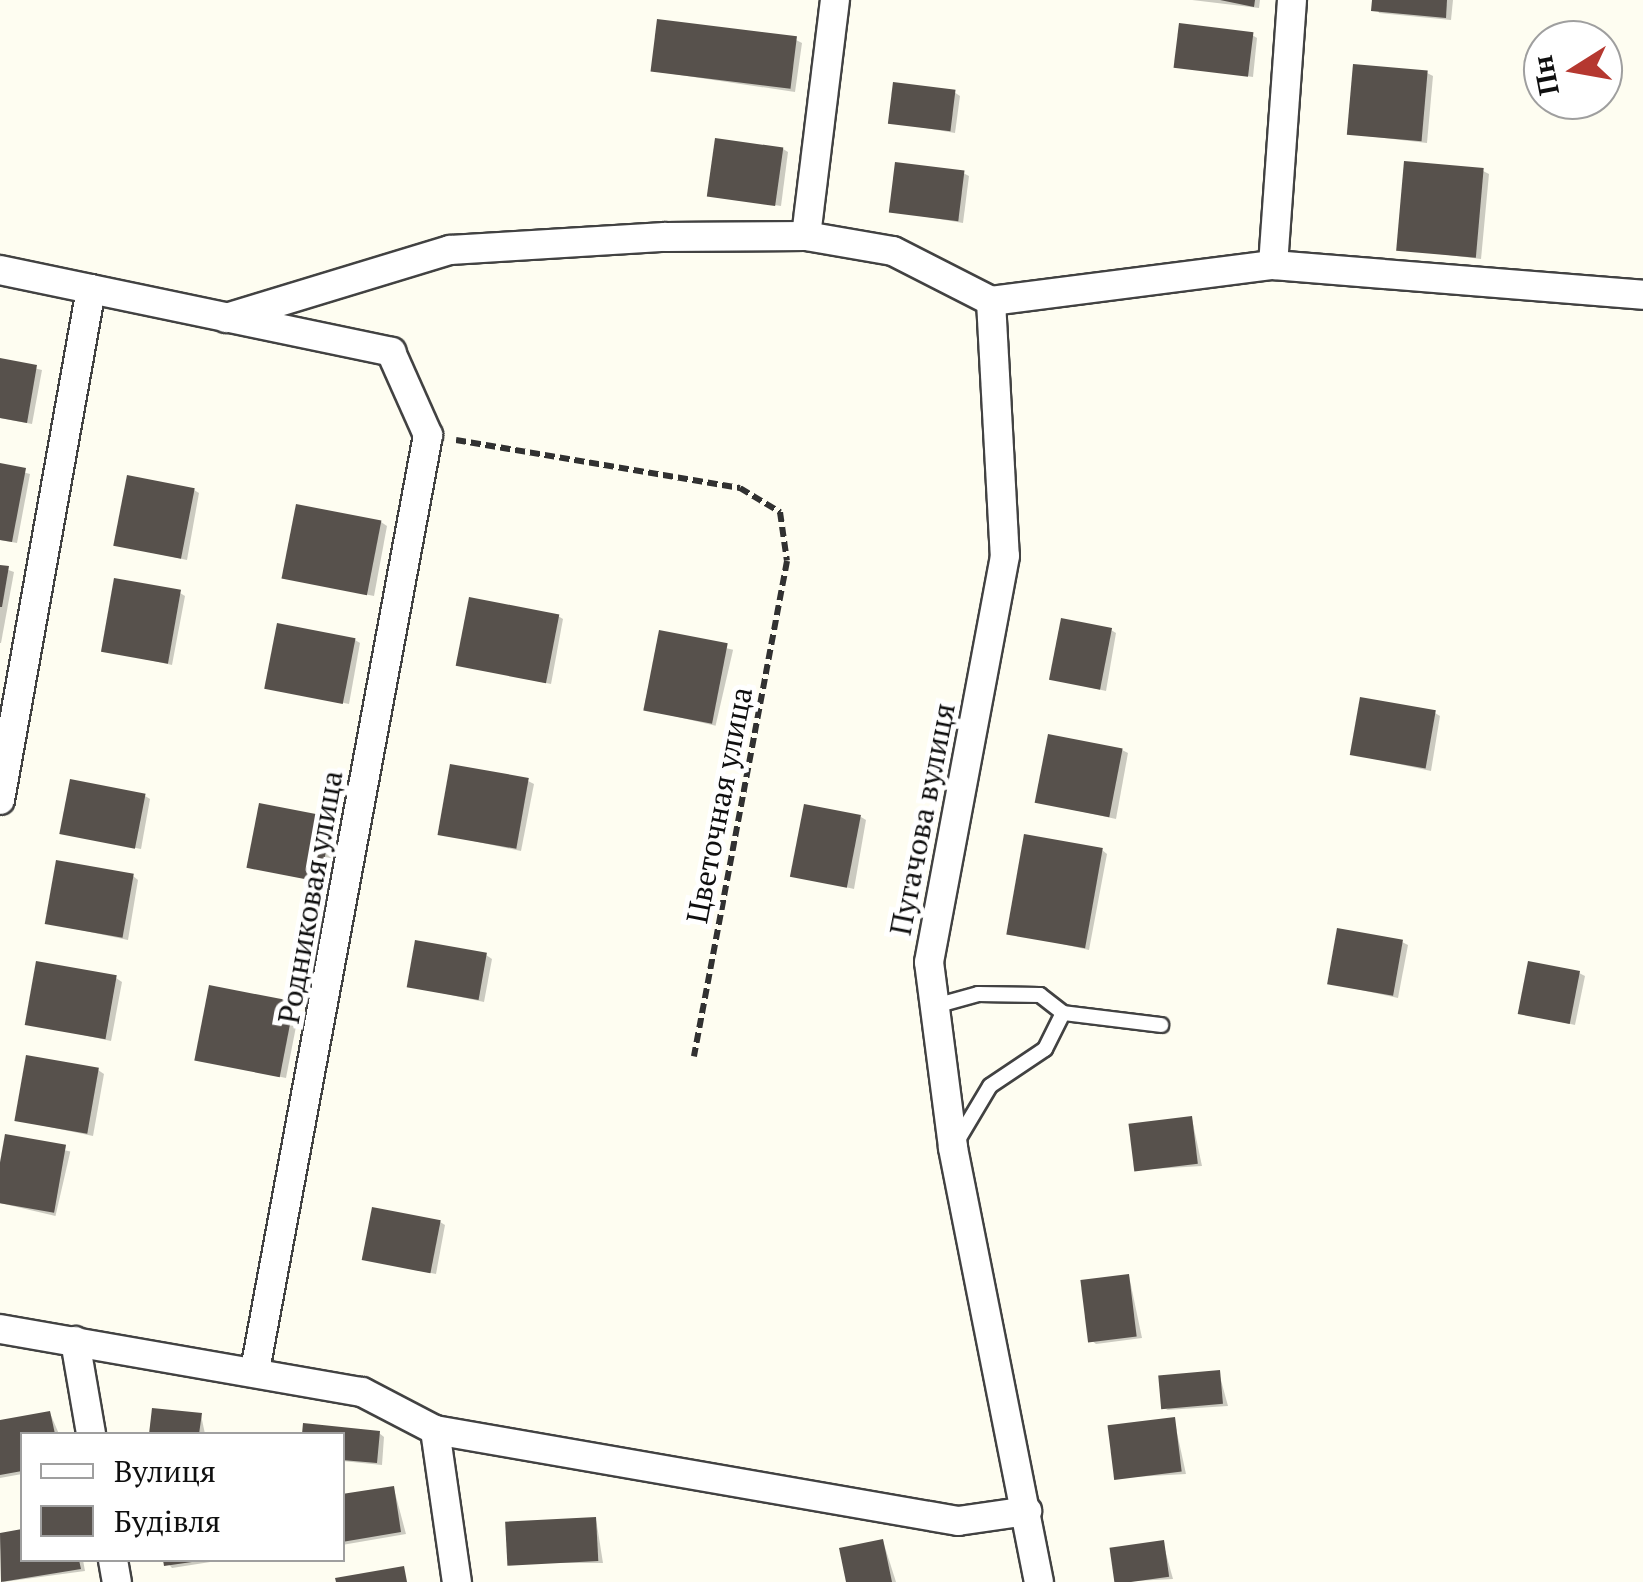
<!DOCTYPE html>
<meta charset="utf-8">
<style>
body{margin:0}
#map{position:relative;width:1643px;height:1582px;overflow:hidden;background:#fefdf1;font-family:"PT Serif",serif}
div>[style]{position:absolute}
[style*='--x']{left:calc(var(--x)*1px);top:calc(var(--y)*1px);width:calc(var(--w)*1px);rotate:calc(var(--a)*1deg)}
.shadow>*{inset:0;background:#0003;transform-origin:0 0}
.building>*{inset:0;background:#57514c;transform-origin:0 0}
.path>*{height:6px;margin-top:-3px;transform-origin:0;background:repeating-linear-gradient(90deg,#313131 0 10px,transparent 0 15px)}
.roads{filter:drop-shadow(2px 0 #424242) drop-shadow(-2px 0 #424242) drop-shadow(0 2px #424242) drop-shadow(0 -2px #424242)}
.lane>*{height:14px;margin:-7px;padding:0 7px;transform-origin:7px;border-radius:7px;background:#fff}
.street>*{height:28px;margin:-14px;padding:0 14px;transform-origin:14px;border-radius:14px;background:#fff}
span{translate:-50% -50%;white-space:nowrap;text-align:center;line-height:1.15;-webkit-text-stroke:10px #fff;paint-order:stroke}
.street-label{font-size:30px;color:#0f0f0f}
.legend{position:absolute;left:20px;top:1432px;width:325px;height:130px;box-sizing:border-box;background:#fff;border:2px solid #9f9f9f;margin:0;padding:12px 18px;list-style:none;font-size:30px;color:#0f0f0f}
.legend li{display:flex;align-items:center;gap:20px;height:50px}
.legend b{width:50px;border:2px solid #9f9f9f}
.north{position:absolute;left:1523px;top:20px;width:100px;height:100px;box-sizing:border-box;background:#fff;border:2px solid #9f9f9f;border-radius:50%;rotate:259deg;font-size:28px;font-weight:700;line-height:40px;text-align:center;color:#0f0f0f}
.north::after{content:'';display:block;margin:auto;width:35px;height:45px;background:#b53830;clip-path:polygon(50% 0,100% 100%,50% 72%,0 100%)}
</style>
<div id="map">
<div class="shadow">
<i style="clip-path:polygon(1192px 0,1260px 0,1259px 8px)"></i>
<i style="clip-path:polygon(1375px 0,1453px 0,1451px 20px,1379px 13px)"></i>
<i style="clip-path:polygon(1252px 35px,1257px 38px,1253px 77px,1177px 66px)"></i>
<i style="clip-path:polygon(796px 40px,802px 43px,795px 92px,653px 71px)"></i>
<i style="clip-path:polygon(1427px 73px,1433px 76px,1427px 143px,1350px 134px)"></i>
<i style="clip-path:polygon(954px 92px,960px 96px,955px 133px,890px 122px)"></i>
<i style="clip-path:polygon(783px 149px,788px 152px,781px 206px,710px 195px)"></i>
<i style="clip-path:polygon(1483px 171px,1489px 174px,1481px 259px,1399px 249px)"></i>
<i style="clip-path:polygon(963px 173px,969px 176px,963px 223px,892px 211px)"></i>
<i style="clip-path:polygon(0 360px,42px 370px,32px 424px,0 418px)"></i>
<i style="clip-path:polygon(0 466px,30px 474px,17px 543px,0 540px)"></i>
<i style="clip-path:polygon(194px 490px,199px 493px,187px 560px,117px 545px)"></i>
<i style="clip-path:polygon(381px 522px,387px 526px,374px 596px,285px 578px)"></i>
<i style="clip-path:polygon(0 567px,14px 572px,1px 643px,0 643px)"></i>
<i style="clip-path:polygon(180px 593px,185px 596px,172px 665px,103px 650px)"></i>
<i style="clip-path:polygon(558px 616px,563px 619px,551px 684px,459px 665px)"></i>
<i style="clip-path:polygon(1111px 630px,1116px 633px,1106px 691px,1052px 679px)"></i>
<i style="left:661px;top:633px;width:74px;height:78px;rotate:13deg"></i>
<i style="clip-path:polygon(355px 640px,360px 643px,349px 704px,268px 688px)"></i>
<i style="clip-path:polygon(1435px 713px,1440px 716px,1431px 771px,1352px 754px)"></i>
<i style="clip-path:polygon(1122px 750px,1128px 753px,1116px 819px,1038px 802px)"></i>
<i style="clip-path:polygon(528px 781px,534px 784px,521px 851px,440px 834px)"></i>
<i style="clip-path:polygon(145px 796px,150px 799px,141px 849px,62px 833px)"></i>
<i style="clip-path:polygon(861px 817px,866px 820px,854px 889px,793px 875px)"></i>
<i style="clip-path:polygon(332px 820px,337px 823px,326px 883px,249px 867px)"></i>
<i style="clip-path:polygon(1102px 850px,1107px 854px,1089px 950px,1009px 932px)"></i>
<i style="clip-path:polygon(133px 876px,138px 880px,128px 940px,47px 923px)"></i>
<i style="clip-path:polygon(1402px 942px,1408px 945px,1398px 998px,1329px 983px)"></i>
<i style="clip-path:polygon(486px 955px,492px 959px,484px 1002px,409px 986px)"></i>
<i style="clip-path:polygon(1579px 973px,1585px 976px,1575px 1025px,1521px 1013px)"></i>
<i style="clip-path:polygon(116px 978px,122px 982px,111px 1041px,28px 1023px)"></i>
<i style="clip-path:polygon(294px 1003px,300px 1006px,286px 1078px,198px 1060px)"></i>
<i style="clip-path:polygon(98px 1070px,104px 1074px,93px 1136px,16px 1120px)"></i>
<i style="clip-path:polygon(1192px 1119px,1202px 1166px,1136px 1170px)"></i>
<i style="left:7px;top:1137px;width:65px;height:66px;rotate:13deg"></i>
<i style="clip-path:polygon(440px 1222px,445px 1225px,436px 1274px,371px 1261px)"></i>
<i style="clip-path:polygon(1129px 1276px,1142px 1338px,1096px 1344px,1091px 1340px)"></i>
<i style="clip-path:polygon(1219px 1373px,1228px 1406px,1166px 1410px)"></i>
<i style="clip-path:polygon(154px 1410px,201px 1415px,205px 1434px,151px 1434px)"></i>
<i style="clip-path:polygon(50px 1413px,59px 1434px,22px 1434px,22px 1474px,0 1478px,0 1422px)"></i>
<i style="clip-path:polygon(1174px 1419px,1186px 1474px,1116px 1478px)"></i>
<i style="clip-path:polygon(305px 1426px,379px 1433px,384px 1437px,382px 1465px,342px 1461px,342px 1434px,304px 1434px)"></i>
<i style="clip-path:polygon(394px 1489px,406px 1534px,342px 1545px,342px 1497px)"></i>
<i style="clip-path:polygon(596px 1519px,603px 1563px,509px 1563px)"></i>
<i style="clip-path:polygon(22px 1532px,22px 1560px,83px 1560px,85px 1571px,3px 1582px,0 1536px)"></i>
<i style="clip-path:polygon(883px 1541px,896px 1582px,848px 1582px)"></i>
<i style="clip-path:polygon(1163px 1543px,1173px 1579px,1116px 1582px,1112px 1549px)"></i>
<i style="clip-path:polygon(165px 1560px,223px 1560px,172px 1568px)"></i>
</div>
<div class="building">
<i style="clip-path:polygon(1220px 0,1255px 0,1254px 7px)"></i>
<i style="clip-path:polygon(1372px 0,1447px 0,1446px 18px,1371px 11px)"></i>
<i style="left:657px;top:19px;width:141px;height:53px;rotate:7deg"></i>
<i style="left:1179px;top:23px;width:75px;height:45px;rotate:7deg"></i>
<i style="left:1353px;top:64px;width:75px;height:71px;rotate:5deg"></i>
<i style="left:893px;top:82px;width:63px;height:42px;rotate:7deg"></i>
<i style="left:715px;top:138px;width:69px;height:59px;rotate:8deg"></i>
<i style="left:1404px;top:161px;width:80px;height:90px;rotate:5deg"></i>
<i style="left:895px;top:162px;width:70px;height:51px;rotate:7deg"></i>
<i style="clip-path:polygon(0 358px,37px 365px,27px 423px,0 418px)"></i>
<i style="clip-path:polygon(0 463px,26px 468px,12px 542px,0 540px)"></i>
<i style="left:127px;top:475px;width:69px;height:72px;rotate:11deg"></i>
<i style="left:296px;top:504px;width:87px;height:76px;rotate:11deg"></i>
<i style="clip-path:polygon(0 565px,9px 566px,2px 607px,0 607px)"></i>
<i style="left:114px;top:578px;width:68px;height:75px;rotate:10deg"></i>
<i style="left:469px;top:597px;width:92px;height:70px;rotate:11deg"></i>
<i style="left:1061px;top:618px;width:52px;height:63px;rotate:11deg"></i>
<i style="left:277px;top:623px;width:80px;height:67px;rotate:11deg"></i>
<i style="left:659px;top:630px;width:70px;height:82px;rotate:11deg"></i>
<i style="left:1360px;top:697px;width:77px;height:59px;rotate:10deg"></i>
<i style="left:1048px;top:734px;width:76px;height:70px;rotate:11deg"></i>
<i style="left:450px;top:764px;width:80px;height:72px;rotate:10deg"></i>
<i style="left:70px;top:779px;width:77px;height:56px;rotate:11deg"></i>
<i style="left:259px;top:803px;width:75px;height:66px;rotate:11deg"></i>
<i style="left:804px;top:804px;width:58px;height:74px;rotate:11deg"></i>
<i style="left:1024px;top:834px;width:80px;height:102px;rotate:10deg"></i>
<i style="left:56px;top:860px;width:79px;height:65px;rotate:10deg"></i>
<i style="left:1337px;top:928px;width:67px;height:57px;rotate:10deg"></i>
<i style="left:415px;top:940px;width:73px;height:48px;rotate:10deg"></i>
<i style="left:36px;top:961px;width:82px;height:65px;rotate:10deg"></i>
<i style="left:1528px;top:961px;width:53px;height:54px;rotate:11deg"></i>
<i style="left:209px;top:985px;width:87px;height:77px;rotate:11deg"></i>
<i style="left:26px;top:1055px;width:74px;height:67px;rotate:10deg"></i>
<i style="left:1192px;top:1116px;width:48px;height:64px;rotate:83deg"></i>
<i style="left:5px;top:1134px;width:62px;height:69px;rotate:10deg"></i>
<i style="left:372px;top:1207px;width:70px;height:54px;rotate:11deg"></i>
<i style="left:1129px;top:1274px;width:63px;height:49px;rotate:83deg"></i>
<i style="left:1220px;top:1370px;width:34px;height:62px;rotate:85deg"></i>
<i style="clip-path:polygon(152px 1408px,202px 1413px,199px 1434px,149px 1434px)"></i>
<i style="clip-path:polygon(50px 1411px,55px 1434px,22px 1434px,22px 1471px,0 1475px,0 1420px)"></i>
<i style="left:1175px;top:1417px;width:55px;height:68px;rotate:83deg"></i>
<i style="clip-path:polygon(303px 1423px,380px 1431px,377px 1463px,342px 1460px,342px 1434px,302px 1434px)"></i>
<i style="clip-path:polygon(394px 1486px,401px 1532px,342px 1542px,342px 1494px)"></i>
<i style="left:596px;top:1517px;width:44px;height:91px;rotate:87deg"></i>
<i style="clip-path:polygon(22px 1529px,22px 1560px,79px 1560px,81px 1569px,1px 1582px,0 1533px)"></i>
<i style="clip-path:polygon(883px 1539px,892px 1582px,846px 1582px,839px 1548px)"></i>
<i style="left:1164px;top:1540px;width:37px;height:55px;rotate:82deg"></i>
<i style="clip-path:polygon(163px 1560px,192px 1560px,192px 1562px,164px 1566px)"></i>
<i style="clip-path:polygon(404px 1566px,407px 1582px,336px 1582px,335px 1578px)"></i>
</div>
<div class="path">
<i style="--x:456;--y:440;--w:288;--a:9.6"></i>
<i style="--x:740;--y:488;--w:47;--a:31"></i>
<i style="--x:780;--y:512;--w:49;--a:81.9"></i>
<i style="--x:787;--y:561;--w:504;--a:100.64"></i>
</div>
<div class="roads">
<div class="lane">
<i style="--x:935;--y:1006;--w:45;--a:-15.6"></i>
<i style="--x:978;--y:994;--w:62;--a:0.9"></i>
<i style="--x:1040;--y:995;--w:29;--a:38"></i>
<i style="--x:1063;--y:1013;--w:40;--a:116.6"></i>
<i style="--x:1045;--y:1049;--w:66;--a:146.1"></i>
<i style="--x:990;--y:1086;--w:66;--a:120.8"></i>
<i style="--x:1063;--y:1013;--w:99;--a:7"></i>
</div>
<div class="street">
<i style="--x:806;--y:236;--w:238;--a:-83"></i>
<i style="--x:1273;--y:265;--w:266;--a:-85.9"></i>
<i style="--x:0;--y:270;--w:400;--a:11.8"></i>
<i style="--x:391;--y:352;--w:91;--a:66"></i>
<i style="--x:428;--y:435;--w:951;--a:100.48"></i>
<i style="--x:991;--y:301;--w:255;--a:86.9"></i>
<i style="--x:1005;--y:556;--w:413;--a:100.6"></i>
<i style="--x:929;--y:962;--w:188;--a:82.6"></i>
<i style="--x:953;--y:1148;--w:442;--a:78.8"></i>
<i style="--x:226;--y:318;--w:234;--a:-16.9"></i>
<i style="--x:450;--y:250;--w:215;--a:-3.5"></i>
<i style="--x:665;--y:237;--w:141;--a:-0.4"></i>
<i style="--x:806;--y:236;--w:88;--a:9.8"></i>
<i style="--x:893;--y:251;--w:110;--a:27"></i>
<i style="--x:991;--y:301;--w:284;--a:-7.3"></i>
<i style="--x:1273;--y:265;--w:371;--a:4.6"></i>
<i style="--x:0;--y:800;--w:519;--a:-79.9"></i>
<i style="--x:0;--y:1329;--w:367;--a:9.9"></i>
<i style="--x:362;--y:1392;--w:82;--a:27.5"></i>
<i style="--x:435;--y:1430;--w:531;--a:9.87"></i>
<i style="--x:958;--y:1521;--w:70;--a:-8.2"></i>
<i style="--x:75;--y:1341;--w:94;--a:80.2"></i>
<i style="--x:435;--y:1430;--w:154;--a:81.8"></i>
<i style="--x:113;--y:1560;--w:22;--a:80"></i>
</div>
</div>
<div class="street-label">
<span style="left:719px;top:805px;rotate:-79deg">Цветочная улица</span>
<span style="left:922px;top:819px;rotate:-79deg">Пугачова вулиця</span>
<span style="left:310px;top:897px;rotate:-80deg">Родниковая улица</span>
</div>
<ul class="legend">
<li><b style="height:12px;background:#fff"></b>Вулиця</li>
<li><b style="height:28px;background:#57514c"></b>Будівля</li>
</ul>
<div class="north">Пн</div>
</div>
